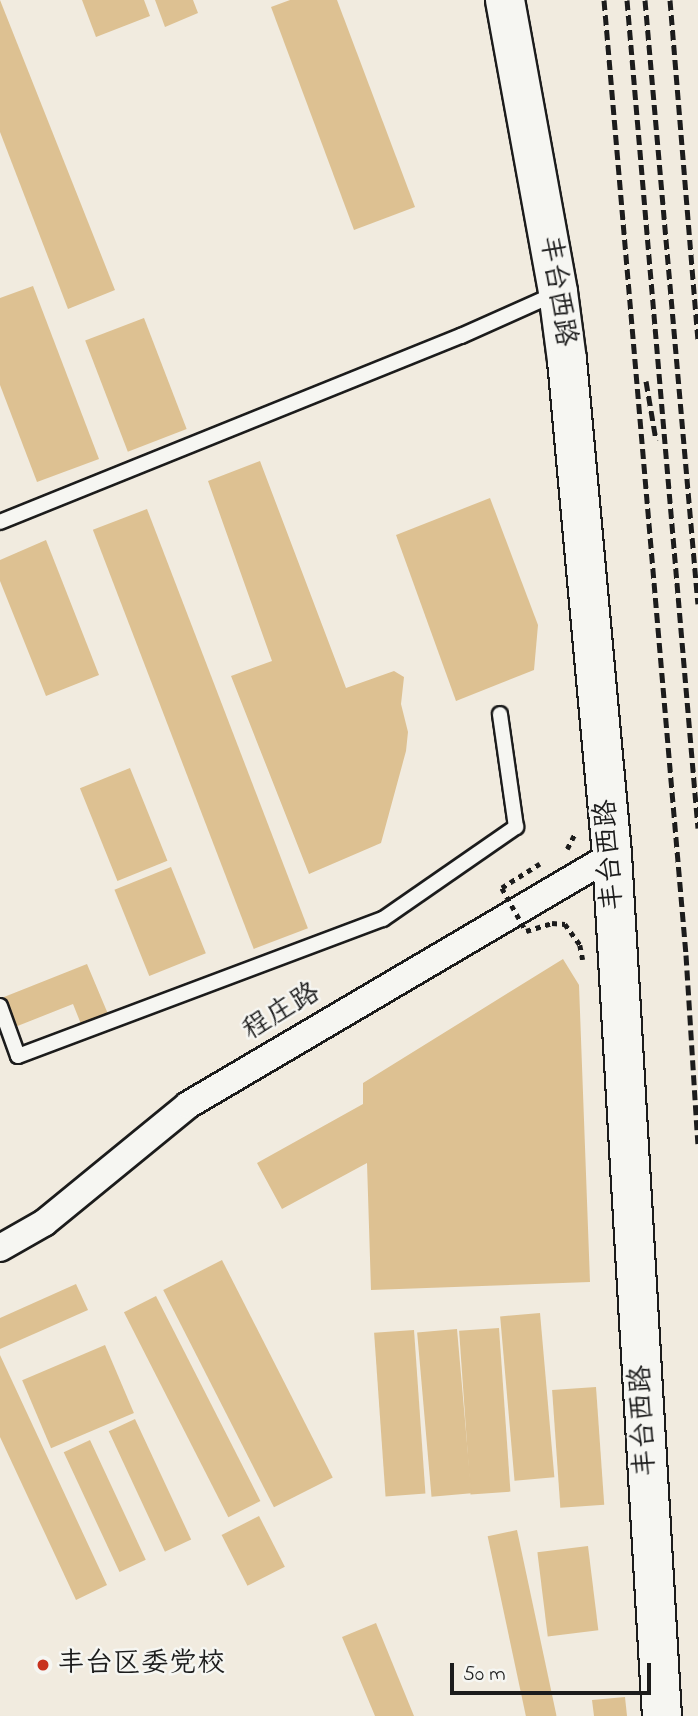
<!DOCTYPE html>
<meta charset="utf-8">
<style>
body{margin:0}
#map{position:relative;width:698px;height:1716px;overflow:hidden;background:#f1ebdf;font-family:"Indie Flower","LXGW WenKai TC",sans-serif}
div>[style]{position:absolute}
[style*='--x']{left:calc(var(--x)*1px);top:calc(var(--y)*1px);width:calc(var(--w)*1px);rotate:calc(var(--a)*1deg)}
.building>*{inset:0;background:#ddc192;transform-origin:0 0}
.path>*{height:4.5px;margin-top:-2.25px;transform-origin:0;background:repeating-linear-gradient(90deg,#1c1c1c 0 5px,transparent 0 10px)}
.roads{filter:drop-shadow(2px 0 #1c1c1c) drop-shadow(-2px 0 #1c1c1c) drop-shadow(0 2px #1c1c1c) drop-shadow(0 -2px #1c1c1c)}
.lane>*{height:14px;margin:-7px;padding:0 7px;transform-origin:7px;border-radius:7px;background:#f6f6f2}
.street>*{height:26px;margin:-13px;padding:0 13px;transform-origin:13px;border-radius:13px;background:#f6f6f2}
.secondary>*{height:38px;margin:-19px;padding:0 19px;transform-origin:19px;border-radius:19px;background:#f6f6f2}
.rail>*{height:5px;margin-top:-2.5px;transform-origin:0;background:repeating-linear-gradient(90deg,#1c1c1c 0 10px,transparent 0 15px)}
.path-bridge>*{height:4.5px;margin-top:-2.25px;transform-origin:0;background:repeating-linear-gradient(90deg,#1c1c1c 0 5px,transparent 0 10px)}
.dots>*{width:19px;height:19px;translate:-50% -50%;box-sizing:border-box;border:4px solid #f6f6f2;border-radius:50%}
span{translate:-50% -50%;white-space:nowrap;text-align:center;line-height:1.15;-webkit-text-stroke:5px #f6f6f2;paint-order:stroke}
.street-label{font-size:28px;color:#1c1c1c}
.poi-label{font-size:28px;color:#1c1c1c}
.left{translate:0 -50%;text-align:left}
.scale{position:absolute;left:450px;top:1663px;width:201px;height:32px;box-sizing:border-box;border:4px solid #1c1c1c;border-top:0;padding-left:9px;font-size:21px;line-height:24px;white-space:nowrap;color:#1c1c1c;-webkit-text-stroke:5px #f6f6f2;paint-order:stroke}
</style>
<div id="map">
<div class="building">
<i style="clip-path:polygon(0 0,115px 290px,68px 309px,0 132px)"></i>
<i style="clip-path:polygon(82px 0,144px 0,150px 16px,96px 37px)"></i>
<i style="clip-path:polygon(155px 0,193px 0,198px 13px,165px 27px)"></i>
<i style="clip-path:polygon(290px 0,337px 0,415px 207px,354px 230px,271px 7px)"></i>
<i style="clip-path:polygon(33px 286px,99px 459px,37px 482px,0 385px,0 298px)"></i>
<i style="left:144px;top:318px;width:119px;height:63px;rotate:69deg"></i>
<i style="clip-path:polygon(260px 461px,346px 688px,394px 671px,404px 677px,401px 704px,408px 732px,406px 751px,381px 843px,309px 874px,231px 676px,272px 661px,208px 481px)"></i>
<i style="clip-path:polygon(490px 498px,538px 625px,534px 670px,456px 701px,396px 535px)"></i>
<i style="left:147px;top:509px;width:449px;height:58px;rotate:69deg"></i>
<i style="clip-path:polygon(46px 540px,99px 675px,46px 696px,0 581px,0 560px)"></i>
<i style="left:130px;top:768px;width:100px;height:54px;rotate:68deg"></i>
<i style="left:171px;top:867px;width:93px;height:61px;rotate:68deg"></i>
<i style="clip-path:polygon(563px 959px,579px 985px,590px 1282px,371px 1290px,367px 1163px,282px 1209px,257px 1163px,363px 1104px,363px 1083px)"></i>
<i style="clip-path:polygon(87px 964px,108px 1014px,81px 1024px,73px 1004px,15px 1027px,4px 997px)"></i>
<i style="left:222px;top:1260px;width:244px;height:66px;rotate:63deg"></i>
<i style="clip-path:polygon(76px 1284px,88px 1310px,0 1349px,0 1318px)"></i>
<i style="left:156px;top:1296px;width:230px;height:36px;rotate:63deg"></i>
<i style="left:540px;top:1313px;width:165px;height:40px;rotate:85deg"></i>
<i style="left:499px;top:1328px;width:164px;height:40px;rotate:86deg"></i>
<i style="left:457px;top:1329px;width:165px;height:40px;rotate:85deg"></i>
<i style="left:414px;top:1330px;width:164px;height:40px;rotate:86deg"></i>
<i style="left:105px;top:1345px;width:74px;height:90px;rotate:67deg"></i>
<i style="clip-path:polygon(0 1355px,107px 1585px,76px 1600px,0 1437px)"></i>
<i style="left:596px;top:1387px;width:118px;height:44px;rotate:86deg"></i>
<i style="left:135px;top:1419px;width:133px;height:29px;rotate:65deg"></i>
<i style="left:90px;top:1440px;width:132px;height:29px;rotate:65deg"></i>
<i style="left:259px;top:1516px;width:57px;height:42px;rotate:63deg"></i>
<i style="left:517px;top:1530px;width:190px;height:30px;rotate:78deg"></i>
<i style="left:588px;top:1546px;width:85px;height:51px;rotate:83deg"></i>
<i style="clip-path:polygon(376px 1623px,414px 1716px,375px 1716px,342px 1637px)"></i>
<i style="clip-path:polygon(625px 1697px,627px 1716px,594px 1716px,592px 1700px)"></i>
</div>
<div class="path">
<i style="--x:567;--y:849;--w:18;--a:-63"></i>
<i style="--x:565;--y:924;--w:26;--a:54"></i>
<i style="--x:580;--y:945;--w:15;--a:79"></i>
</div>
<div class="roads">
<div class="lane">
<i style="--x:0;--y:522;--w:497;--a:-22"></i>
<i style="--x:461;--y:336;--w:105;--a:-24.1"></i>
<i style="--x:0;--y:1006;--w:53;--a:70.2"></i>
<i style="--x:18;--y:1056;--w:390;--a:-20.6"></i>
<i style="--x:383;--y:919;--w:162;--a:-34.7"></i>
<i style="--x:516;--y:827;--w:114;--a:-98.1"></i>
</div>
<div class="street">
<i style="--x:0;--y:1248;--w:51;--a:-29.6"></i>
<i style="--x:44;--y:1223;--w:186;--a:-39.3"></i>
<i style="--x:188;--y:1105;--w:492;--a:-30.5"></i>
</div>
<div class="secondary">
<i style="--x:505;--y:0;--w:297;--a:79.7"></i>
<i style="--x:558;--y:292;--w:69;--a:82.5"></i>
<i style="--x:567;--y:360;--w:497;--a:84.8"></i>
<i style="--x:612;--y:855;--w:862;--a:86.68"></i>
</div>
</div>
<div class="rail">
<i style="--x:604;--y:0;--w:959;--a:85.09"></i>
<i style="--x:686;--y:955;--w:189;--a:86.4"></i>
<i style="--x:627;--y:0;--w:831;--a:85.1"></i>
<i style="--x:645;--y:0;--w:606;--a:84.99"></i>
<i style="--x:670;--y:0;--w:340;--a:85.3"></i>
<i style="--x:646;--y:381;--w:60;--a:80.4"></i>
</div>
<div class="path-bridge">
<i style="--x:540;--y:864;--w:45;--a:147.7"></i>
<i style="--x:502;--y:888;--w:49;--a:60.8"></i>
<i style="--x:526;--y:931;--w:27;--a:-17"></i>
<i style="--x:552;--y:923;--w:13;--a:4"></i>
</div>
<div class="dots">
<i style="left:43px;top:1665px;background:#c8321e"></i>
</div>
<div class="street-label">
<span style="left:556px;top:291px;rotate:81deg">丰台西路</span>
<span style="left:611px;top:855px;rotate:-94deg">丰台西路</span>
<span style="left:282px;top:1013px;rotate:-31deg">程庄路</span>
<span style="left:645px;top:1421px;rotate:-93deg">丰台西路</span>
</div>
<div class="poi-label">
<span class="left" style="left:57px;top:1665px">丰台区委党校</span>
</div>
<div class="scale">50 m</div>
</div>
